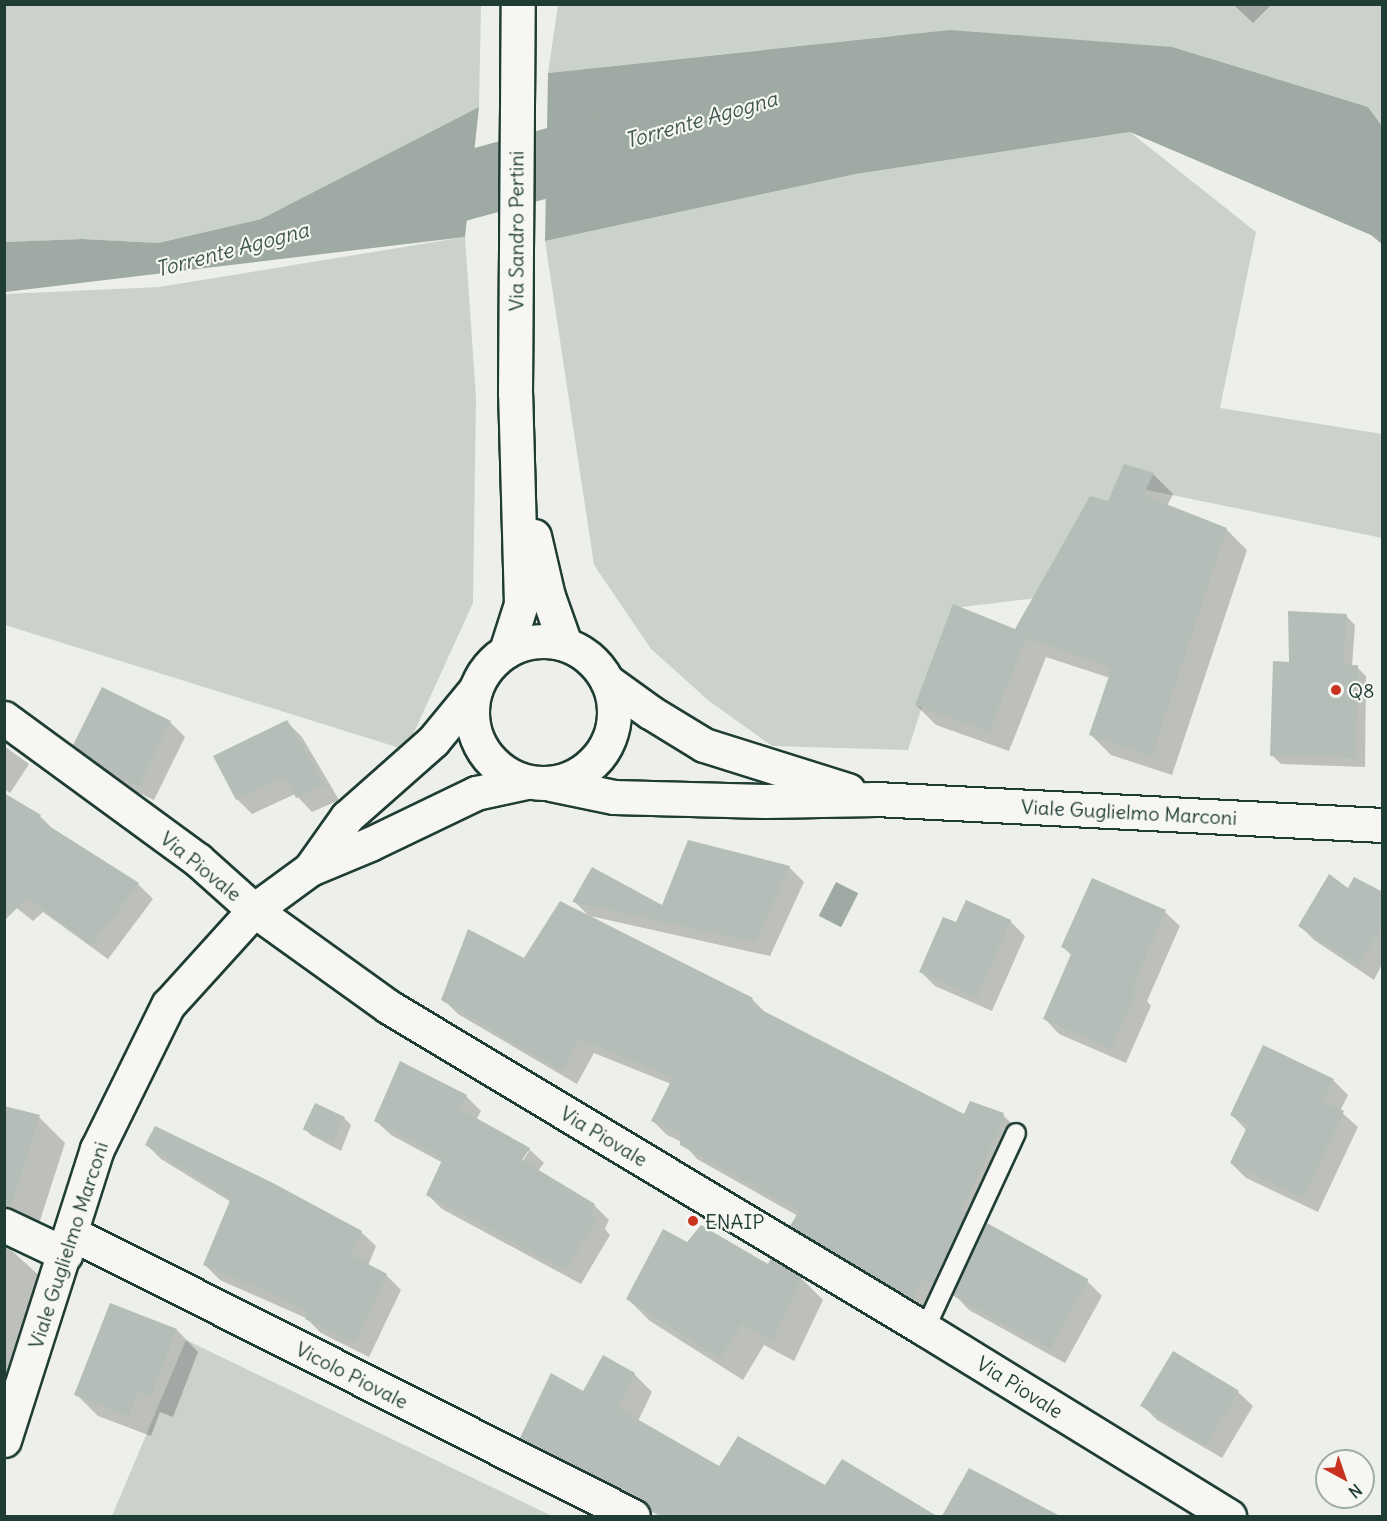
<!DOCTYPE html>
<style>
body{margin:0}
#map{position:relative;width:1387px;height:1521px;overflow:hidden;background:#edefea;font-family:Delius,sans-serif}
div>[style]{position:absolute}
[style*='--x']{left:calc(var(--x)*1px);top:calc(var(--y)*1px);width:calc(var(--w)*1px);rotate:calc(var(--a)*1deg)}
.green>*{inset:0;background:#cbd2cc}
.water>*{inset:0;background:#9faaa4;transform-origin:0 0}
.shadow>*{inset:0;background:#0003}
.river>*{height:68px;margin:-34px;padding:0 34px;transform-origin:34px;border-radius:34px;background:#9faaa4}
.building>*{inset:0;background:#b4bdb8;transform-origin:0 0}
.roads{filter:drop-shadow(2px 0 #1f3d34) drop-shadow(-2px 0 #1f3d34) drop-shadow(0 2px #1f3d34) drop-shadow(0 -2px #1f3d34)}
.lane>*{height:18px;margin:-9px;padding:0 9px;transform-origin:9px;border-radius:9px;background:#f6f6f2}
.street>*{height:33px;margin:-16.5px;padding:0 16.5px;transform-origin:16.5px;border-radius:16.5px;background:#f6f6f2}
.secondary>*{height:33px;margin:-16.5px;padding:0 16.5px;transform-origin:16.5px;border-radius:16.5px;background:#f6f6f2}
.primary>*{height:33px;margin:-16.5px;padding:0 16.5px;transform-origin:16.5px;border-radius:16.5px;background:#f6f6f2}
.primary>.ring{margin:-16.5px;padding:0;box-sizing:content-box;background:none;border:33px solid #f6f6f2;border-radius:50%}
.dots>*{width:16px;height:16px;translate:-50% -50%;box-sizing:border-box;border:3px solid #f6f6f2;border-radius:50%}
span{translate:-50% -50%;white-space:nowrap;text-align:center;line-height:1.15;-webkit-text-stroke:4.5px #f6f6f2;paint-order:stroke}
.street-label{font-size:20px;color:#1f3d34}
.poi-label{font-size:20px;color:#1f3d34}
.left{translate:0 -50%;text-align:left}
.water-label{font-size:21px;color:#3f5850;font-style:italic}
.frame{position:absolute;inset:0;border:6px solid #1f3d34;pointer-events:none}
.north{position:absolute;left:1315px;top:1449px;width:60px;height:60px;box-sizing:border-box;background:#f6f6f2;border:2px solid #a0aca6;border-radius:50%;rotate:140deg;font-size:16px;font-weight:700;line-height:24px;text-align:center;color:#1f3d34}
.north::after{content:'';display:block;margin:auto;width:21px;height:27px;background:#c8321e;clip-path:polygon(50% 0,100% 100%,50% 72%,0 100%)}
</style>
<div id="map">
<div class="green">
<i style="clip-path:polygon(4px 5px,481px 5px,479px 107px,261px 219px,158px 243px,82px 239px,5px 242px)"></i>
<i style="clip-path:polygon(558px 5px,1382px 5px,1382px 126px,1368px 107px,891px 36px,548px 73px)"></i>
<i style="clip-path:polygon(1130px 132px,1256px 232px,1220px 408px,1382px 434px,1382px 538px,1118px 484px,1052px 596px,954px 608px,908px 750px,772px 746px,709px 701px,651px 649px,594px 565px,545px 241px,856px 174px)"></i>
<i style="clip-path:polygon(465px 237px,476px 397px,473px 603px,406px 750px,5px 625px,5px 294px,159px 287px)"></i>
<i style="clip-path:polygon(186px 1340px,552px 1516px,112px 1516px)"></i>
</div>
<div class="water">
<i style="clip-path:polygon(950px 30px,1172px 47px,1368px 107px,1382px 126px,1382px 244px,1371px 235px,1130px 132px,856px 174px,545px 241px,548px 73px)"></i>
<i style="clip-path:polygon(479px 107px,465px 237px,5px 292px,5px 242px,82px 239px,158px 243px,261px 219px)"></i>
<i style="left:836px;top:882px;width:25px;height:38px;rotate:27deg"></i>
</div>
<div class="shadow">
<i style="clip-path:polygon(1233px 4px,1272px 4px,1253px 23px)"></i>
<i style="clip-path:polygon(1153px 474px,1173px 494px,1167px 506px,1227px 530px,1247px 550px,1172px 775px,1111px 755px,1091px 735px,1110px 678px,1046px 657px,1009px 751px,936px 725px,916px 705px,1016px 631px)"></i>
<i style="clip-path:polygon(1346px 616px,1355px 625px,1352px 667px,1357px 667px,1366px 676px,1365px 767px,1281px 764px,1272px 755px,1290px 664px)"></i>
<i style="clip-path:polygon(170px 722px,185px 737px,154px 800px,128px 788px,90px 760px,75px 745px)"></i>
<i style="clip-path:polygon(287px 722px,302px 737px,339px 800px,312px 812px,295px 794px,252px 814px,237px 799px)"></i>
<i style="clip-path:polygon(4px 746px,29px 764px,10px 793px,4px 789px)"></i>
<i style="clip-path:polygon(4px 815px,40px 816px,55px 831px,138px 884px,153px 899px,108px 959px,43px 912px,33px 921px,4px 898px)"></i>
<i style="clip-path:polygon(789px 867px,804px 882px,770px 956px,590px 916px,752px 999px,767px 1014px,964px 1116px,1003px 1115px,1017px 1129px,927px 1313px,807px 1241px,792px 1226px,798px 1216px,697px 1159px,682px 1142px,667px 1135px,653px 1121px,671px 1084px,594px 1053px,577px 1084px,458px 1014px,443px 999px,524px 960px,589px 916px,574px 901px,663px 907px)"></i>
<i style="clip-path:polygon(1349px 890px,1382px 894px,1382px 964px,1374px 980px,1314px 940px,1300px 926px)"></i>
<i style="clip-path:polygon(1165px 912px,1180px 926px,1147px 1001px,1151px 1006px,1126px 1063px,1059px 1034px,1045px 1019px,1072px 956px,1063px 947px)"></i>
<i style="clip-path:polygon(1010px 921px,1025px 936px,992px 1011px,935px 986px,921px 972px)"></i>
<i style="clip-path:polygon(1333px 1080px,1348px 1095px,1340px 1111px,1358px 1127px,1318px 1212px,1246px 1178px,1231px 1163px,1247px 1131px,1232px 1115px)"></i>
<i style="clip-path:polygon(evenodd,466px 1096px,481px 1111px,476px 1120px,529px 1149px,544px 1163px,538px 1171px,594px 1205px,609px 1220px,605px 1229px,610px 1235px,581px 1284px,442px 1209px,427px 1194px,443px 1163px,391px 1135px,376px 1121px,466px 1096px,526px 1151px,529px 1151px,519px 1167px,526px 1151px)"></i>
<i style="clip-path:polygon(4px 1107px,39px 1117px,65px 1143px,36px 1233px,12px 1244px,11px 1250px,44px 1280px,4px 1389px)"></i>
<i style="clip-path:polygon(344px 1118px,351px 1125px,341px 1151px,311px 1135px,304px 1128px)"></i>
<i style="clip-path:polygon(147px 1145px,361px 1232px,376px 1246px,368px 1266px,386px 1275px,401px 1290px,369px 1357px,321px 1333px,306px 1318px,220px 1280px,205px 1265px,231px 1202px,161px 1159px)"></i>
<i style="clip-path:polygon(688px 1244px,801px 1278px,823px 1300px,794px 1361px,764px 1345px,743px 1380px,650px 1321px,628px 1299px)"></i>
<i style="clip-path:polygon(1087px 1281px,1102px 1296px,1065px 1363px,969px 1310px,955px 1295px)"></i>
<i style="clip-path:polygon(177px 1330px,198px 1352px,173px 1417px,160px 1412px,151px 1436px,98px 1416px,76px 1394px)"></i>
<i style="clip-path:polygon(634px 1374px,652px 1392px,638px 1421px,719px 1468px,826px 1487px,919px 1514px,660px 1516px,540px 1456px,522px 1438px,584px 1393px)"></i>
<i style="clip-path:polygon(1238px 1392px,1253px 1406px,1222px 1458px,1157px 1420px,1142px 1405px)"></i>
<i style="clip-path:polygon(970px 1470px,1057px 1516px,944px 1516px)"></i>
</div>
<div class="river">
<i style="--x:381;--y:209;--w:263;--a:-15.4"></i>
</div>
<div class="building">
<i style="clip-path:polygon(1124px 464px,1154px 473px,1143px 495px,1227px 528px,1152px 756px,1089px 735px,1112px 667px,1026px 638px,989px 732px,915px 705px,953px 604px,1015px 629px,1090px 496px,1108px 501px)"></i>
<i style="clip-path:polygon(1288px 611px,1347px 614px,1343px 665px,1358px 665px,1356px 758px,1270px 756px,1273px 661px,1289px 662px)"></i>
<i style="clip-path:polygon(102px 687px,171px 721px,139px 786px,111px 773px,73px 745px)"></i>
<i style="clip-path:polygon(287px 720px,325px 785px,296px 798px,285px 777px,236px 800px,213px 756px)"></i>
<i style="clip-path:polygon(4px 793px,41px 815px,38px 819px,139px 883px,92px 945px,27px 898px,4px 921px)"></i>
<i style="clip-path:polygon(688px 840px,790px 866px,755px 942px,572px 902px,592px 867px,662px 905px)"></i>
<i style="clip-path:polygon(1329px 874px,1348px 888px,1354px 877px,1383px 892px,1383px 924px,1359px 966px,1298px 926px)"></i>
<i style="clip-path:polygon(1092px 878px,1166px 910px,1132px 988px,1137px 990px,1111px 1049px,1043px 1019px,1072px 952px,1061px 947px)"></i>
<i style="clip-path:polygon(966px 900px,1011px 920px,977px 998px,919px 972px,943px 917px,956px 922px)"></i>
<i style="clip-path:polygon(560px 901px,753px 998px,750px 1004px,964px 1114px,970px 1101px,1004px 1113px,999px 1131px,962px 1209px,967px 1212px,933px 1284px,924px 1279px,912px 1299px,790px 1226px,799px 1211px,680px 1145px,680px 1134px,651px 1121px,673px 1077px,579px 1039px,562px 1071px,441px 1000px,468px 929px,524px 958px)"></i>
<i style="clip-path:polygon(1263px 1045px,1334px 1079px,1323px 1101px,1344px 1111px,1303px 1198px,1230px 1163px,1248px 1125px,1230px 1115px)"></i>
<i style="clip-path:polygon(400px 1061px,467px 1095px,460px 1109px,530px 1148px,522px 1160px,595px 1204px,591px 1214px,597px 1219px,566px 1270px,426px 1195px,443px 1158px,374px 1121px)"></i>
<i style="left:315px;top:1103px;width:33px;height:29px;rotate:25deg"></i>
<i style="clip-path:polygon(4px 1106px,40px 1115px,11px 1206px,4px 1205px)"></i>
<i style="clip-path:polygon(155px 1126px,271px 1182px,362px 1231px,351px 1255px,387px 1274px,355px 1343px,305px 1319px,307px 1311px,280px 1297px,203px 1265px,231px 1198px,145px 1145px)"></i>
<i style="left:987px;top:1223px;width:116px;height:80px;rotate:29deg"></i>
<i style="clip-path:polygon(701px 1225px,768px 1264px,771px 1258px,802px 1277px,772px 1341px,742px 1324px,720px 1359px,626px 1299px,663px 1229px,687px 1242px)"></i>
<i style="clip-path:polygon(110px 1303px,177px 1329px,151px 1396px,138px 1391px,129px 1416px,74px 1395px)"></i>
<i style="left:1173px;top:1351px;width:77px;height:64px;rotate:31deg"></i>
<i style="clip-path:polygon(603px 1355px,635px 1373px,618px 1408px,719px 1466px,738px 1436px,825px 1485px,842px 1459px,937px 1516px,666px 1516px,650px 1509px,641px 1499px,520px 1438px,551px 1373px,583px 1391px)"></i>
<i style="clip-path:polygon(969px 1468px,1060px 1516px,942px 1516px)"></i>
</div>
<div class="roads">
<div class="lane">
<i style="--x:925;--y:1329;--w:216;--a:-65.1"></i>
</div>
<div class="street">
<i style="--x:4;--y:718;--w:240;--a:36.2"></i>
<i style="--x:198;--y:860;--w:75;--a:41.8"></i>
<i style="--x:254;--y:910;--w:166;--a:35.7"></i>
<i style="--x:389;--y:1007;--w:625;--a:31"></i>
<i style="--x:925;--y:1329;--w:357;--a:31.6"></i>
<i style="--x:4;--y:1225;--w:68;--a:25.4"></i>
<i style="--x:71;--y:1233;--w:629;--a:26.73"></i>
</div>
<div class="secondary">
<i style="--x:607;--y:681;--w:53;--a:35.8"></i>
<i style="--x:650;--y:712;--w:63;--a:31.4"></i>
<i style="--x:704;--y:745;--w:151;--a:17.4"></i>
<i style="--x:551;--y:784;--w:64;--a:11.7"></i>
<i style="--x:614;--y:797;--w:151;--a:1.5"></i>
<i style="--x:765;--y:801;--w:111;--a:-1"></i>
<i style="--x:876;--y:799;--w:507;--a:2.94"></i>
</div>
<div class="primary">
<i style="--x:534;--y:536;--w:62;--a:76.9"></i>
<i style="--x:548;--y:596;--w:51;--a:70.5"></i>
<i class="ring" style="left:472px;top:641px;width:109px;height:109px"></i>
<i style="--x:506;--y:651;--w:49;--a:-72.3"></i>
<i style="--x:521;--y:604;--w:211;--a:-91.6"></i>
<i style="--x:515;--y:393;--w:389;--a:-89.6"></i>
<i style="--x:310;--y:869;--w:64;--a:-54.6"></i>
<i style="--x:347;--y:817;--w:115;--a:-41.5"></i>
<i style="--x:433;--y:741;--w:66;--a:-50.5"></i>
<i style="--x:4;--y:1440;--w:305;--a:-72.3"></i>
<i style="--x:97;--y:1149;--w:161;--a:-63.8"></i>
<i style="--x:168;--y:1005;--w:128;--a:-47.8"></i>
<i style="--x:254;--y:910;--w:69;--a:-36.2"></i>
<i style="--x:310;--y:869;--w:65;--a:-22.6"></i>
<i style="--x:370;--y:844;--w:118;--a:-25.7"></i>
<i style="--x:476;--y:793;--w:51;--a:-12.4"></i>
</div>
</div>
<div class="dots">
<i style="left:1336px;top:690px;background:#c8321e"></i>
<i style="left:693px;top:1221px;background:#c8321e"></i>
</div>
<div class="street-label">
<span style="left:516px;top:231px;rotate:-90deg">Via Sandro Pertini</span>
<span style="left:1129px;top:812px;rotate:3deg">Viale Guglielmo Marconi</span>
<span style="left:201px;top:866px;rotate:39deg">Via Piovale</span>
<span style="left:604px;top:1136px;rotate:31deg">Via Piovale</span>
<span style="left:68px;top:1245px;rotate:-72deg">Viale Guglielmo Marconi</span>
<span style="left:352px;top:1375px;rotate:27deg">Vicolo Piovale</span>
<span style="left:1020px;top:1387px;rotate:32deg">Via Piovale</span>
</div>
<div class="poi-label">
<span class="left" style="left:1348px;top:690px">Q8</span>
<span class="left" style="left:705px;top:1221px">ENAIP</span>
</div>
<div class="water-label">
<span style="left:701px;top:120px;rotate:-16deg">Torrente Agogna</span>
<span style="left:232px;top:250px;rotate:-15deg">Torrente Agogna</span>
</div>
<div class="frame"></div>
<div class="north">N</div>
</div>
